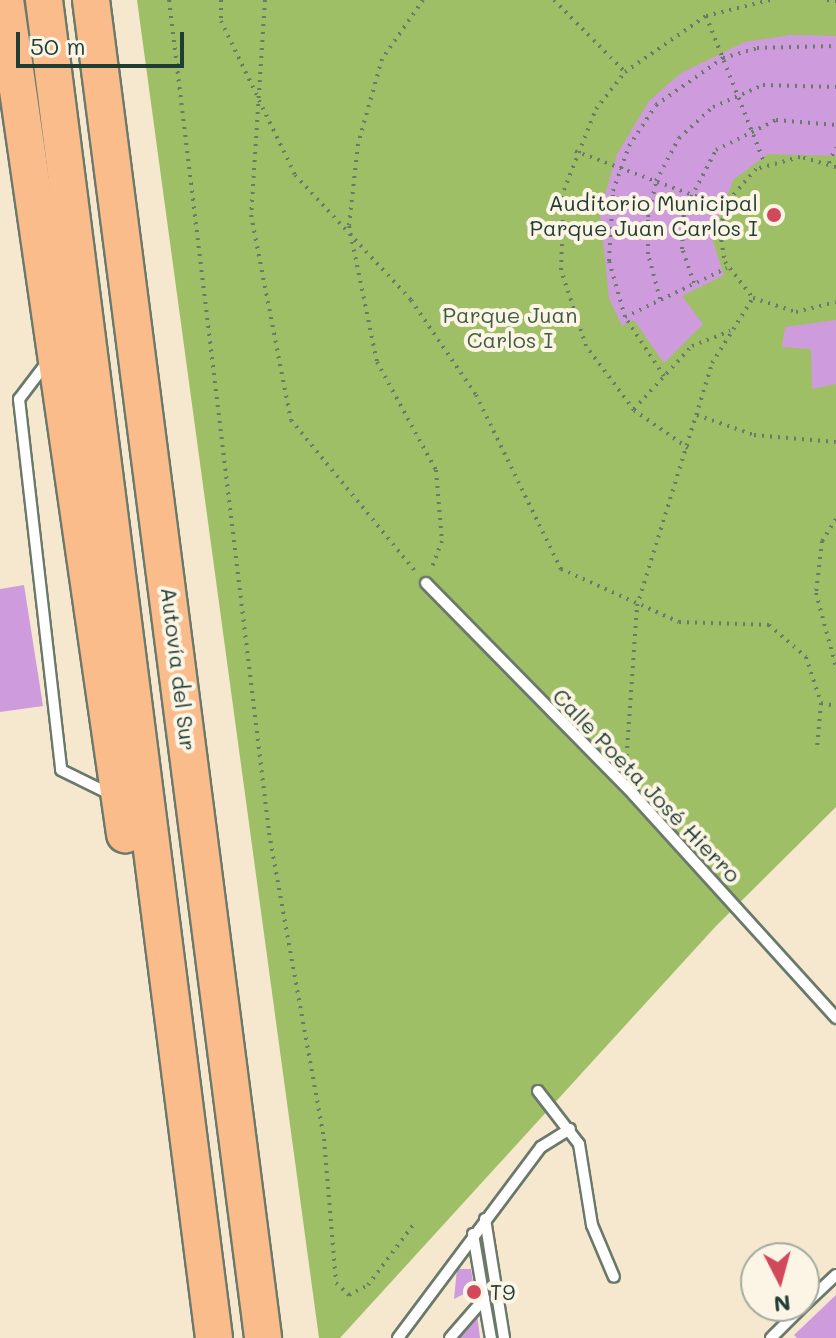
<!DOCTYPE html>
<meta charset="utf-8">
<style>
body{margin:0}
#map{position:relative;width:836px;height:1338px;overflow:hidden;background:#f5e8cf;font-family:Mali,sans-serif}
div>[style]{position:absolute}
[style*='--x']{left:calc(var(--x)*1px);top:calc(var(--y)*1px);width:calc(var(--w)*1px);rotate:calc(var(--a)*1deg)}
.green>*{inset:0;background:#9fbf67}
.building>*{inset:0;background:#ce9cdc}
.path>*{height:4px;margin-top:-2px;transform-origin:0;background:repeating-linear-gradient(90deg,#6a796a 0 2px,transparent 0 8px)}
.roads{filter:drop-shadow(2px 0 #6a796a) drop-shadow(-2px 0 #6a796a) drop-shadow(0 2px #6a796a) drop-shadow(0 -2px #6a796a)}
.service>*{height:10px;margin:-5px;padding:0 5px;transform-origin:5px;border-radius:5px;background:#fff}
.motorway>*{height:36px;margin:-18px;padding:0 18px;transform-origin:18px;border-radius:18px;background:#f9bc8a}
.dots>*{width:22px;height:22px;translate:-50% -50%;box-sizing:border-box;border:4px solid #fcf5e5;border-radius:50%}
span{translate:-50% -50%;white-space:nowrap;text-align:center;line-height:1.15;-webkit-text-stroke:8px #fcf5e5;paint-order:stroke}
.poi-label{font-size:22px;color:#1f3d34}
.right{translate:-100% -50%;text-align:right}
.left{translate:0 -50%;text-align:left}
.park-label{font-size:22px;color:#3f5e41}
.street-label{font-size:22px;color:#1f3d34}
.north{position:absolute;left:740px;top:1242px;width:80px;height:80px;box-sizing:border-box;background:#fcf5e5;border:2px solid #a4ab9e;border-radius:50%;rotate:174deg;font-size:22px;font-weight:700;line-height:32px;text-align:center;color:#1f3d34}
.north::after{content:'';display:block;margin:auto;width:28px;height:36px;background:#d1495b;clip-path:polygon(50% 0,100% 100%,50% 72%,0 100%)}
.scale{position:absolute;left:16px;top:32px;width:168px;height:36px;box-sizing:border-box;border:4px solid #1f3d34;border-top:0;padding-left:10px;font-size:24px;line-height:28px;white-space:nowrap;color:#1f3d34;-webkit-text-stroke:6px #fcf5e5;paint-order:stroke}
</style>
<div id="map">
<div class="green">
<i style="clip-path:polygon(137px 0,836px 0,836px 807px,716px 926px,340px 1338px,319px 1338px)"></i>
</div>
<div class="building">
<i style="clip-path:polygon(791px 35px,836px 36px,836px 156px,768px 154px,733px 180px,712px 239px,724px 275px,682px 296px,703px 324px,664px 363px,634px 320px,622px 326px,609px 298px,600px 212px,617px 154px,649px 101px,681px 73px,745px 42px)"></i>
<i style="clip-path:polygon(836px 320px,836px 384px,812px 389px,811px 349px,782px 347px,785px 327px)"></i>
<i style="clip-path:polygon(24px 585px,43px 706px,0 712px,0 589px)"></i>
<i style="clip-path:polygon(457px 1269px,471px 1269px,474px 1289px,454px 1299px)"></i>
<i style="clip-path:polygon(836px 1295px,836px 1338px,797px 1338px,794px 1335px)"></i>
<i style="clip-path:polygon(476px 1305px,480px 1338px,457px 1338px,455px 1321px)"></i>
</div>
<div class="path">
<i style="--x:169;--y:0;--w:839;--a:83.15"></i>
<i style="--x:269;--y:833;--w:311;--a:79.8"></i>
<i style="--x:324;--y:1139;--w:144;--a:85.2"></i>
<i style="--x:336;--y:1283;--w:18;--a:43"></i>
<i style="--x:349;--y:1295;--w:21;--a:-28"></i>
<i style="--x:368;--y:1285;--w:75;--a:-53.1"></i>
<i style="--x:221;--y:0;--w:21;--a:90"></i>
<i style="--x:221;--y:21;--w:171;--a:64.3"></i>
<i style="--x:295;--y:175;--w:171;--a:47.1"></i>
<i style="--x:411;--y:300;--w:115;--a:55.6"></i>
<i style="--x:476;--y:395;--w:194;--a:64"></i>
<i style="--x:561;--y:569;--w:129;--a:24.2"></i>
<i style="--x:679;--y:622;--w:90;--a:1.9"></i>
<i style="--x:769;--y:625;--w:49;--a:40.9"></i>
<i style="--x:806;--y:657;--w:48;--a:71.9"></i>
<i style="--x:821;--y:703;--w:45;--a:95.1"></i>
<i style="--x:265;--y:0;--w:215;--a:93.7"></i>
<i style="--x:251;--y:215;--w:209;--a:79"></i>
<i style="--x:291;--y:420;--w:197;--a:50.6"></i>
<i style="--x:423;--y:0;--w:72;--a:124.8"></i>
<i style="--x:382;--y:59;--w:88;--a:105.8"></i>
<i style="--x:358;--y:144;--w:82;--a:96.3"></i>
<i style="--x:349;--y:226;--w:139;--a:78.4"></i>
<i style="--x:377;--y:362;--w:123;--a:61.4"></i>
<i style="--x:436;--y:470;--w:71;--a:85.2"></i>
<i style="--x:442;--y:541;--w:31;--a:111"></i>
<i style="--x:554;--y:0;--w:101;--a:45.4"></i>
<i style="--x:827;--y:0;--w:9;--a:6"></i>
<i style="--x:706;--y:16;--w:159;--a:68.3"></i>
<i style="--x:575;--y:151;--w:160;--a:20.5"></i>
<i style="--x:829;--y:163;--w:17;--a:-66"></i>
<i style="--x:836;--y:167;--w:37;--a:-164"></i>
<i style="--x:800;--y:157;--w:46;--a:164.7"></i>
<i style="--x:756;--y:169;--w:45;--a:131.4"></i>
<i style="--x:726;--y:203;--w:30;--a:102"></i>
<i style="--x:720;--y:232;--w:30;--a:81"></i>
<i style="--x:725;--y:262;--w:46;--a:52.1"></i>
<i style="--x:753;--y:298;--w:45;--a:18"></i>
<i style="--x:796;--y:312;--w:41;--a:-14"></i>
<i style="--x:694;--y:283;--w:36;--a:-109"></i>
<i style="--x:682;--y:249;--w:38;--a:-87"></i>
<i style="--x:684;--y:211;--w:69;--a:-62.3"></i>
<i style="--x:716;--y:150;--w:67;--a:-26.6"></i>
<i style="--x:776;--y:120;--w:60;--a:4.8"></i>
<i style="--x:660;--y:299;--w:47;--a:-104.9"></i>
<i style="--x:648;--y:254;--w:37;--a:-90"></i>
<i style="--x:648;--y:217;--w:37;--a:-77"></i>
<i style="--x:656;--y:181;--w:49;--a:-61.9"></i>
<i style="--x:679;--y:138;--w:46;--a:-42.4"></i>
<i style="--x:713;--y:107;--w:55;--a:-23.7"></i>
<i style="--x:763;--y:85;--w:73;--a:1.6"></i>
<i style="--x:625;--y:317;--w:113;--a:-25.7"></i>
<i style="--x:664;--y:376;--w:71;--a:-123.5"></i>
<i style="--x:625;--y:317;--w:58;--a:-105.9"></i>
<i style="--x:609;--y:261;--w:70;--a:-86.7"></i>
<i style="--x:613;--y:191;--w:48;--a:-70.4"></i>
<i style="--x:629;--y:146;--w:49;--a:-56.6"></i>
<i style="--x:656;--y:105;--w:82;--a:-35"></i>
<i style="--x:723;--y:58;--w:35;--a:-16"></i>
<i style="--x:757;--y:48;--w:79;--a:-1.5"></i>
<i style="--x:634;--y:409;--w:86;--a:-47.4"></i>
<i style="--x:692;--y:346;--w:41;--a:-21.5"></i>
<i style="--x:697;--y:415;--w:60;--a:19.3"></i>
<i style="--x:754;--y:435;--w:82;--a:4.9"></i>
<i style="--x:688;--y:448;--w:66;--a:-144.9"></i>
<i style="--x:634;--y:410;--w:80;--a:-126.9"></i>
<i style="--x:586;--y:346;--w:80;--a:-108.2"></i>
<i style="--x:561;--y:270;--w:80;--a:-87.9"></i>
<i style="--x:564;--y:190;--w:87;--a:-68.4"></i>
<i style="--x:596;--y:109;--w:47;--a:-51.9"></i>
<i style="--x:625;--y:72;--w:98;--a:-34.7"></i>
<i style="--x:706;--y:16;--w:66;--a:-14"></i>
<i style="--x:836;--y:519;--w:26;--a:122"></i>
<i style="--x:822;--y:541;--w:52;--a:96.6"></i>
<i style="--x:816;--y:593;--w:77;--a:74.9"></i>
<i style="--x:821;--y:703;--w:15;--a:11"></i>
<i style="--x:626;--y:764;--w:158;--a:-86"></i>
<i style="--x:637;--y:606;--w:254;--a:-72.8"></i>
<i style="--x:712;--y:363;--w:77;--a:-57.8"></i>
</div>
<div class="roads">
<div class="service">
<i style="--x:48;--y:361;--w:48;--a:127.3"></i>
<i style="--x:19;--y:399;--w:373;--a:83.5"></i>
<i style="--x:61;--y:770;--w:55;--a:26.1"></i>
<i style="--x:426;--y:583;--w:297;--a:45.5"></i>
<i style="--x:634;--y:795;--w:301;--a:47.8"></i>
<i style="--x:538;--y:1091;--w:67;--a:52.3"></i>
<i style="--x:579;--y:1144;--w:82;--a:80.9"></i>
<i style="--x:592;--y:1225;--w:56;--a:67.1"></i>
<i style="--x:485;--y:1219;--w:121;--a:80.9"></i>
<i style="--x:484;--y:1299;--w:40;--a:80"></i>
<i style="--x:804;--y:1305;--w:44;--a:-43.2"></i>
<i style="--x:398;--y:1338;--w:239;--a:-53.2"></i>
<i style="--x:541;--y:1147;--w:34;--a:-32"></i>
<i style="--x:450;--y:1338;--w:52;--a:-48.9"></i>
<i style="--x:484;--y:1299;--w:66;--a:-99.6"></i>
<i style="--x:771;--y:1338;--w:45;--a:-45"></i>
</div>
<div class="motorway">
<i style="--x:5;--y:0;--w:843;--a:81.81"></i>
<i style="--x:44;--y:0;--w:1349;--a:82.76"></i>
<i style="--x:91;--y:0;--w:1349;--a:82.67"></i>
</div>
</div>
<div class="dots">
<i style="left:774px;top:215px;background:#d1495b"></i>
<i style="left:474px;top:1292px;background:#d1495b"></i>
</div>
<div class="poi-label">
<span class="right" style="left:758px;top:215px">Auditorio Municipal<br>Parque Juan Carlos I</span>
<span class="left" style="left:490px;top:1292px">T9</span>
</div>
<div class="park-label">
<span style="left:510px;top:327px">Parque Juan<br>Carlos I</span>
</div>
<div class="street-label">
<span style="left:179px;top:669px;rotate:83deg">Autovía del Sur</span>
<span style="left:647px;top:785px;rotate:46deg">Calle Poeta José Hierro</span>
</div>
<div class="north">N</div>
<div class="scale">50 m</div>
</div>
